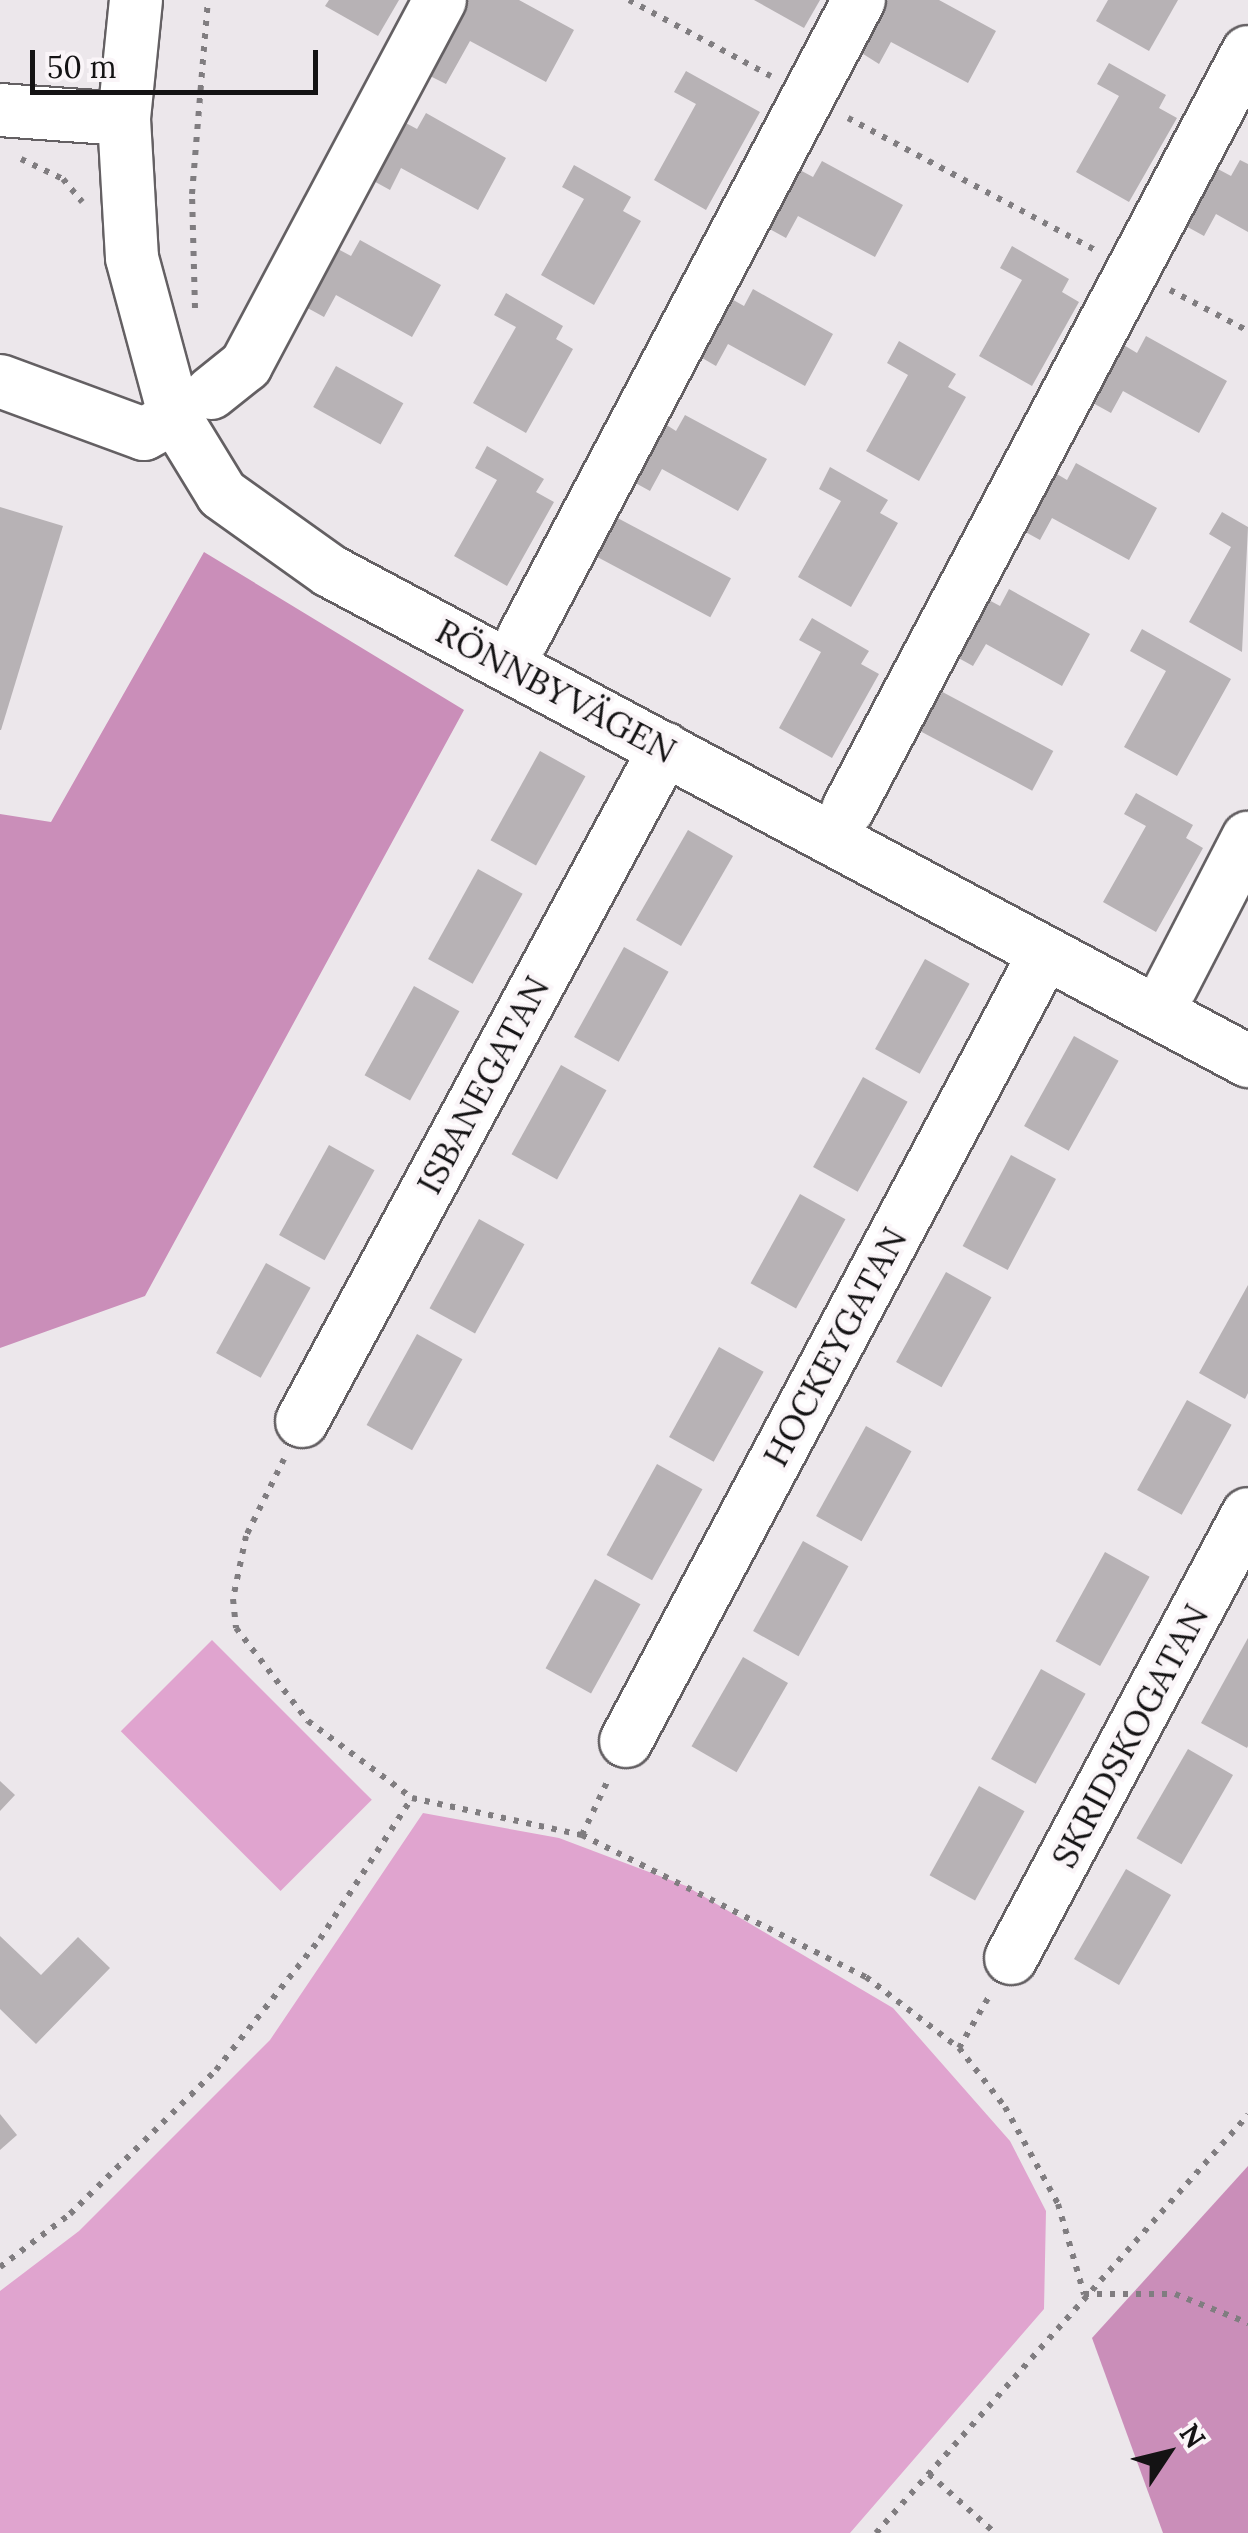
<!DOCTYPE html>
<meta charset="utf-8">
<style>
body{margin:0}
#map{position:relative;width:1248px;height:2533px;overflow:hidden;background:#ece7eb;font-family:Lora,serif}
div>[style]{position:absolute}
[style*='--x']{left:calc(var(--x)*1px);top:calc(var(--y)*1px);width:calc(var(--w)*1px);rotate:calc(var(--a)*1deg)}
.green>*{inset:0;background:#e0a4cf;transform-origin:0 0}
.forest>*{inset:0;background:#ca8eb9}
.building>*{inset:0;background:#b7b2b5;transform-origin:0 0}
.path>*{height:6px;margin-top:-3px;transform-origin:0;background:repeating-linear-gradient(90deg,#807d80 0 5px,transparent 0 13px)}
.roads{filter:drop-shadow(2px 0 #646063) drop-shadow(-2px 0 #646063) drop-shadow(0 2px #646063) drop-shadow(0 -2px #646063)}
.minor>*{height:52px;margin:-26px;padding:0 26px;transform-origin:26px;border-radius:26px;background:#fff}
span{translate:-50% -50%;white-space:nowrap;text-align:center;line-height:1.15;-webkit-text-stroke:8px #faf5f8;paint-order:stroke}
.street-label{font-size:35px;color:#141314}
.north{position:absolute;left:1118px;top:2403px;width:100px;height:100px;-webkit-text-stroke:8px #faf5f8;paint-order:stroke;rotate:55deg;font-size:28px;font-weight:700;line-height:40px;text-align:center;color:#141314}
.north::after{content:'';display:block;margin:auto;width:35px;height:45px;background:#141314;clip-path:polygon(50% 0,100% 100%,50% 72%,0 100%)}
.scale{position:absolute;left:30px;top:50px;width:288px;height:45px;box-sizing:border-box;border:5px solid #141314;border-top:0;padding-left:12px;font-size:30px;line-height:35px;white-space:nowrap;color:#141314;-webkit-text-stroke:8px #faf5f8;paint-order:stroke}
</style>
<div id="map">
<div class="green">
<i style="left:212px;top:1640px;width:226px;height:129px;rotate:45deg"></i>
<i style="clip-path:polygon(423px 1813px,559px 1838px,686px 1886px,893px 2008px,1010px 2141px,1046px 2211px,1044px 2309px,850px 2533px,0 2533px,0 2291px,79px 2231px,270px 2040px)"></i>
</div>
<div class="forest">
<i style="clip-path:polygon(204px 552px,464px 710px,145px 1296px,0 1348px,0 814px,51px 822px)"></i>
<i style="clip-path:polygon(1248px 2166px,1248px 2533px,1163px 2533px,1092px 2338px)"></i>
</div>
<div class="building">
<i style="clip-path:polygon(329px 0,399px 0,378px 36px,325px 6px)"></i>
<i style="clip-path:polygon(466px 0,519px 0,574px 30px,546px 82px,470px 41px,446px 84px,426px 74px)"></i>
<i style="clip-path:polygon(754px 0,820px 0,804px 28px)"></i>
<i style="clip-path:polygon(888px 0,939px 0,996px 31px,968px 83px,891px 42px,879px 64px,860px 52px)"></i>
<i style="clip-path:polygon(1108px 0,1178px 0,1149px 51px,1096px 21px)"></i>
<i style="clip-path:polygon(1109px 63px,1166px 95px,1159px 108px,1177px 118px,1129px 202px,1076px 172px,1119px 96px,1097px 84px)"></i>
<i style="clip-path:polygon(686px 71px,760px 112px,706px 210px,654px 180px,696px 104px,674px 92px)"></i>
<i style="clip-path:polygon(426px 113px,506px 158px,478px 210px,401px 168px,390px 190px,370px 179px,402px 121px,417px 129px)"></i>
<i style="clip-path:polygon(1240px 160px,1248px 164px,1248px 232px,1216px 214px,1204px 236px,1184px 225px,1216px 168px,1231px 176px)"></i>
<i style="clip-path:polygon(822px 161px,903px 205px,875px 257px,798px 216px,786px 238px,766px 227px,798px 169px,813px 177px)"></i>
<i style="clip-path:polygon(574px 165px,631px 197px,623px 211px,641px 221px,594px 305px,541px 275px,584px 199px,562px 187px)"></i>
<i style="clip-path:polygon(360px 240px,441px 285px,412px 337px,336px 295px,324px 317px,304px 306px,336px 248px,351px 256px)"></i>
<i style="clip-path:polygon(1012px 246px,1069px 279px,1062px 292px,1079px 302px,1032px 386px,979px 356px,1022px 280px,1000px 268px)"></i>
<i style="clip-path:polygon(753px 289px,833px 334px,805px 386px,728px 344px,716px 366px,697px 355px,728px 297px,744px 306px)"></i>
<i style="clip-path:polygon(506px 293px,563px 326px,556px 339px,573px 349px,526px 433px,473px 403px,516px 327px,494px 315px)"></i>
<i style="clip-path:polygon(1146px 336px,1227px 381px,1199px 433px,1123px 391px,1111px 413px,1091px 402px,1122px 344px,1137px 353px)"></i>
<i style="clip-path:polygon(899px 341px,956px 374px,948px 387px,966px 397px,919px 481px,866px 451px,908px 375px,887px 363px)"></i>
<i style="left:336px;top:366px;width:77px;height:47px;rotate:29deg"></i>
<i style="clip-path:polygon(685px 415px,767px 459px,738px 511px,662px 469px,650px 491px,630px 480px,662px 422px,676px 431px)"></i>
<i style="clip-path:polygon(487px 446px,544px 479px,536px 492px,554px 502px,507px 586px,454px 556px,497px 480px,475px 468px)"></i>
<i style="clip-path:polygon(1076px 463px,1157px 508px,1129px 560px,1052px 518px,1040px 540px,1020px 529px,1052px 471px,1067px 480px)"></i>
<i style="clip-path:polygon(830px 467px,888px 500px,880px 513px,898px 523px,851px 607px,798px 577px,841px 501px,819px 489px)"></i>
<i style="clip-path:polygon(0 507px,63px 526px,1px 730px,0 730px)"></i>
<i style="clip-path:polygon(1222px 512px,1248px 527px,1242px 652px,1189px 622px,1231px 547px,1209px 534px)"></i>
<i style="left:610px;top:514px;width:137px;height:44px;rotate:28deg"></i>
<i style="clip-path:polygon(1009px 589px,1090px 634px,1062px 686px,986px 644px,973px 666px,953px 655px,985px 598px,1000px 606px)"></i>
<i style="clip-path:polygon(812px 618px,869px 651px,861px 664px,879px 674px,832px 758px,779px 728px,821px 652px,799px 640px)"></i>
<i style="clip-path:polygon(1142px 629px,1231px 679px,1177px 776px,1124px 747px,1166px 671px,1130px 651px)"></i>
<i style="left:935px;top:688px;width:134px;height:45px;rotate:28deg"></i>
<i style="left:540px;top:751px;width:52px;height:102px;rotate:29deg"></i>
<i style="clip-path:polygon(1136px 793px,1193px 825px,1186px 838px,1203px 848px,1156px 932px,1103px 902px,1146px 826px,1124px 814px)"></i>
<i style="left:688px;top:830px;width:52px;height:104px;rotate:30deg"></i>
<i style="left:478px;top:869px;width:51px;height:103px;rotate:29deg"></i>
<i style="left:624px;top:947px;width:51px;height:103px;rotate:29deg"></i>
<i style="left:925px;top:959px;width:51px;height:103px;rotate:29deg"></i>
<i style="left:414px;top:986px;width:52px;height:102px;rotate:29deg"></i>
<i style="left:1074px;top:1036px;width:51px;height:103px;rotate:29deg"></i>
<i style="left:561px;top:1065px;width:52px;height:102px;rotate:29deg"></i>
<i style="left:863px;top:1077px;width:51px;height:103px;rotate:29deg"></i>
<i style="left:329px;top:1145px;width:52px;height:103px;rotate:29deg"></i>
<i style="left:1011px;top:1155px;width:51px;height:103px;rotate:28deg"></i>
<i style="left:800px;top:1194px;width:52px;height:102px;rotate:29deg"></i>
<i style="left:479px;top:1219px;width:52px;height:102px;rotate:29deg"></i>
<i style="left:266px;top:1263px;width:51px;height:103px;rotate:29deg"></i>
<i style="left:946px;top:1272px;width:52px;height:103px;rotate:29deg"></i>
<i style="clip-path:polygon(1248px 1285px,1248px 1393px,1245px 1399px,1199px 1373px)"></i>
<i style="left:417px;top:1334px;width:52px;height:104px;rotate:29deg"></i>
<i style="left:719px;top:1347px;width:51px;height:103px;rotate:29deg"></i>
<i style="left:1187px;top:1400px;width:51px;height:103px;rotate:29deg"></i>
<i style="left:866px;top:1426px;width:52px;height:103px;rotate:29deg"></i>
<i style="left:657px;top:1464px;width:52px;height:104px;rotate:29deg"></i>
<i style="left:803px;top:1541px;width:52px;height:103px;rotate:29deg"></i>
<i style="left:1105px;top:1552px;width:51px;height:102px;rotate:29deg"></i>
<i style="left:595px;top:1579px;width:52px;height:102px;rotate:29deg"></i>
<i style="clip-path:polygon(1248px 1638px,1248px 1746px,1247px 1748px,1201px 1723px)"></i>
<i style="left:743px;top:1657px;width:52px;height:103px;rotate:30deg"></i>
<i style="left:1041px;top:1669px;width:51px;height:103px;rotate:29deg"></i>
<i style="left:1188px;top:1749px;width:52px;height:103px;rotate:30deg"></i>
<i style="clip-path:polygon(0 1781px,15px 1795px,0 1811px)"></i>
<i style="left:979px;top:1786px;width:52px;height:102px;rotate:29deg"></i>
<i style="left:1126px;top:1869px;width:52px;height:104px;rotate:30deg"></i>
<i style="clip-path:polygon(0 1936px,41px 1975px,78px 1937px,110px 1968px,36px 2044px,0 2009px)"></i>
<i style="clip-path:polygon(0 2114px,17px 2135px,0 2150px)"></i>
</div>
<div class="path">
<i style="--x:629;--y:0;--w:161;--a:28.2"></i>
<i style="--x:848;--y:118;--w:282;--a:28.1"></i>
<i style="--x:21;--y:159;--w:47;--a:25.5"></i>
<i style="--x:63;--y:179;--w:30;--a:50"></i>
<i style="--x:1170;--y:290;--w:88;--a:27.7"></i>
<i style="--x:195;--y:308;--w:114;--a:-91.5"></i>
<i style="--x:192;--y:194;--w:195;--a:-85.3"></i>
<i style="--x:284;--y:1459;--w:86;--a:116.3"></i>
<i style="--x:246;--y:1536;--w:64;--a:101.7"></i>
<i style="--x:233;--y:1599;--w:29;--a:84"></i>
<i style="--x:236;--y:1628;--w:118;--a:52.3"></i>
<i style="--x:308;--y:1721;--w:129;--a:36.5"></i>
<i style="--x:412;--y:1798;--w:174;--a:12.3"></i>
<i style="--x:582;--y:1835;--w:318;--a:26.6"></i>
<i style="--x:866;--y:1977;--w:117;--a:37.4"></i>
<i style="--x:959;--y:2048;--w:75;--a:52.1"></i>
<i style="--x:1005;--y:2107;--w:111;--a:61.3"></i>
<i style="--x:1058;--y:2204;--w:94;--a:73.9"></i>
<i style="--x:1084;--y:2294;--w:91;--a:0"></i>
<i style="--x:1175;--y:2294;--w:79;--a:21.7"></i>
<i style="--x:582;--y:1835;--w:63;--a:-64.7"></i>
<i style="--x:959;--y:2048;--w:64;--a:-59.8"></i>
<i style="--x:0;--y:2267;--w:88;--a:-37.1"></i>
<i style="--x:70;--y:2214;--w:205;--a:-44.6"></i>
<i style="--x:216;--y:2070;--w:167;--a:-51.6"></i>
<i style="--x:320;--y:1939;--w:168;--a:-56.9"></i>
<i style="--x:929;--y:2474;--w:89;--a:41.8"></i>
<i style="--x:876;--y:2533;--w:560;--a:-48.33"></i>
</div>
<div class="roads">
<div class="minor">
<i style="--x:136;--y:0;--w:120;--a:95.8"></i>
<i style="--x:124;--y:119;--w:139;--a:86.7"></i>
<i style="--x:132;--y:258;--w:165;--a:74.9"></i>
<i style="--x:175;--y:417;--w:90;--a:58.6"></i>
<i style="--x:222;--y:494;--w:133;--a:35.5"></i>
<i style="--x:330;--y:571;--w:1041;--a:28.09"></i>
<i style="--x:0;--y:110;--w:124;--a:4.2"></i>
<i style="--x:0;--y:381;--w:153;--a:20.2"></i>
<i style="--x:144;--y:434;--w:35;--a:-29"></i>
<i style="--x:211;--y:393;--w:45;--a:-38.7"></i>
<i style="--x:246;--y:365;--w:413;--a:-62"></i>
<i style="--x:523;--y:638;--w:721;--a:-62.23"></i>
<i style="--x:848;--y:809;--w:856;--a:-62.15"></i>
<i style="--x:1171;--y:987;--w:168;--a:-62.7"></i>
<i style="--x:302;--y:1421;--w:764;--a:-61.62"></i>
<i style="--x:626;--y:1741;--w:892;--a:-62"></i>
<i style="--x:1011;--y:1958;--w:503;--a:-61.91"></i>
</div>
</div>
<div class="street-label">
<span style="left:556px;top:691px;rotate:28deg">RÖNNBYVÄGEN</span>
<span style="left:483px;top:1085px;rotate:-62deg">ISBANEGATAN</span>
<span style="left:835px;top:1347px;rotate:-62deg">HOCKEYGATAN</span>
<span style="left:1130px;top:1736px;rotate:-62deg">SKRIDSKOGATAN</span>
</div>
<div class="north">N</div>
<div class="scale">50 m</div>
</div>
